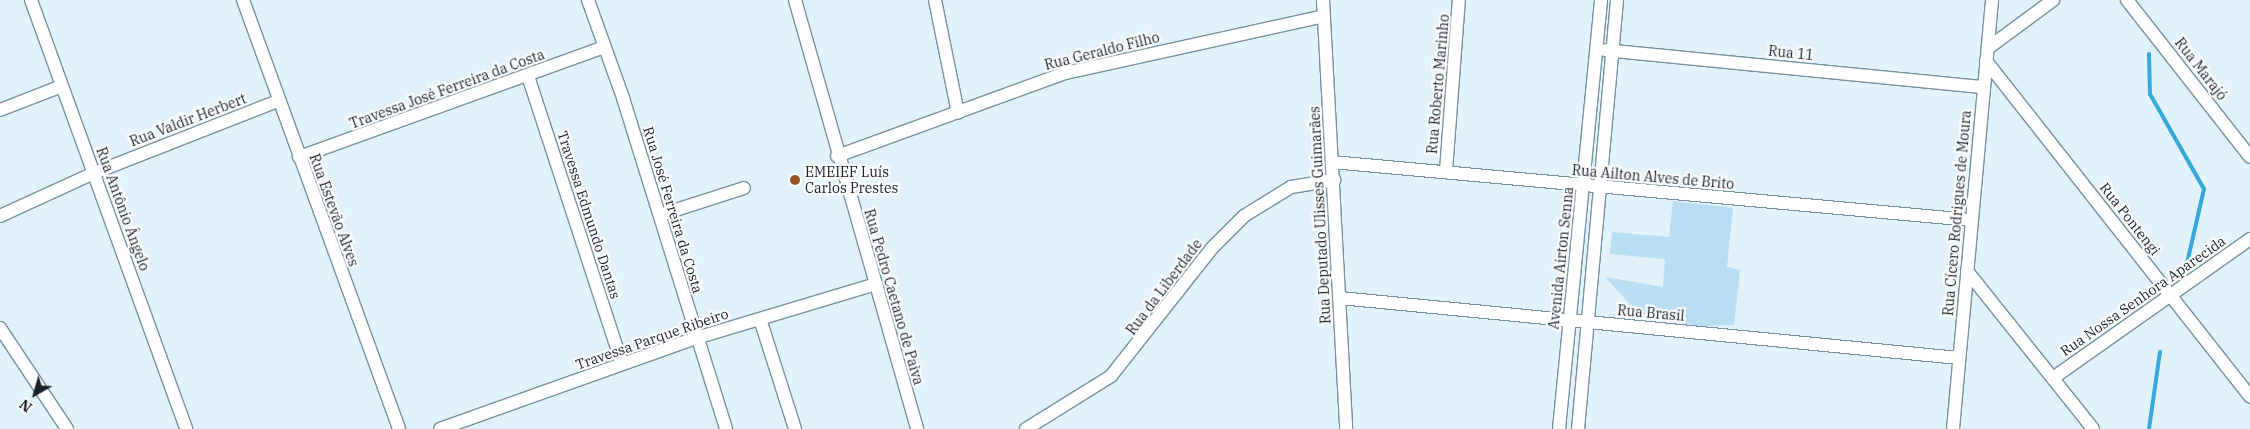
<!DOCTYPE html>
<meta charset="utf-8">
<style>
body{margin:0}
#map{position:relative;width:2250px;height:429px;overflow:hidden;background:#e1f2fb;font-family:"IBM Plex Serif",serif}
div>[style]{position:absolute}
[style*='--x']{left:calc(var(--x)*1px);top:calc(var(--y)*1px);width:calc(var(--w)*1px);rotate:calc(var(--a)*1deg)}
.green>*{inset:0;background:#b8def3}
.stream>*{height:4px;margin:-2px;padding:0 2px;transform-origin:2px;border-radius:2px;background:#35a8dc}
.roads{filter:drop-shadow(1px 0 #76909f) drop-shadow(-1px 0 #76909f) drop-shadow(0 1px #76909f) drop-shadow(0 -1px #76909f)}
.minor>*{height:12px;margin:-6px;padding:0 6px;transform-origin:6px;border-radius:6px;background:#fff}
.dots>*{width:14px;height:14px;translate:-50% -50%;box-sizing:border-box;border:2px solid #fcfcfc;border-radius:50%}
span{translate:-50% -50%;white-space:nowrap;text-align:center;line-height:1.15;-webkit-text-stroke:4.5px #fcfcfc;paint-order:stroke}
.street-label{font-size:14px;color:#172127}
.poi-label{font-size:14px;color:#172127}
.left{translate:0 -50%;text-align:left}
.north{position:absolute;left:10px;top:369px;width:50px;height:50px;-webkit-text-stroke:4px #fcfcfc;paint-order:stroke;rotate:218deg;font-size:14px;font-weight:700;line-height:20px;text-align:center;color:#172127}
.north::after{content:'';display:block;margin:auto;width:18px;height:22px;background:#172127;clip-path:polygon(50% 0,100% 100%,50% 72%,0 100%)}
</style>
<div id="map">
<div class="green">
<i style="clip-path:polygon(1673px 201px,1733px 208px,1727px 267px,1740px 270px,1734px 325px,1700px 326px,1642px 317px,1605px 277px,1663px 287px,1665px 259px,1610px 254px,1612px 232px,1669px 237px)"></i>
</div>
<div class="stream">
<i style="--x:2149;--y:54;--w:40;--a:88.6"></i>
<i style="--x:2150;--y:94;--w:109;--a:60.4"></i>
<i style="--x:2204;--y:189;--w:85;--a:102.9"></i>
<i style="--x:2149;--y:429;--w:78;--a:-81.9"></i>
</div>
<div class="roads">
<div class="minor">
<i style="--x:31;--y:0;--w:456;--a:70.1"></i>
<i style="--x:243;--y:0;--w:456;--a:70"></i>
<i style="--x:588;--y:0;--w:104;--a:70.3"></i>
<i style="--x:623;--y:98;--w:347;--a:72.7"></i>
<i style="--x:795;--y:0;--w:446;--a:74.1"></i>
<i style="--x:935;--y:0;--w:115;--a:78.5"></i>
<i style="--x:1323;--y:0;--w:430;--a:86.9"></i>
<i style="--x:2127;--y:0;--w:199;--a:51.9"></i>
<i style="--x:1988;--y:48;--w:81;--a:-36.4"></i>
<i style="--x:1605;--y:50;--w:380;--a:5.6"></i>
<i style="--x:1986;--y:61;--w:427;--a:51.8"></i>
<i style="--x:528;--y:76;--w:302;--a:71.9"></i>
<i style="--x:0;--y:110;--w:66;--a:-21.2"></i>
<i style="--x:837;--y:156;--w:243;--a:-20"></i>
<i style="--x:1065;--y:73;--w:265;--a:-12.4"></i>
<i style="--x:299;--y:157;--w:324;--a:-19.8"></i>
<i style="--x:1332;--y:162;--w:642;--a:5.19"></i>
<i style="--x:1446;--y:171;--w:171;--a:-85.7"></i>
<i style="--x:660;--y:215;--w:88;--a:-17.8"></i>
<i style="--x:0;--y:216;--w:103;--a:-24.6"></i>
<i style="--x:94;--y:173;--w:198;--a:-21.4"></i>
<i style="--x:1967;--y:271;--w:202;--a:51.4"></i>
<i style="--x:1340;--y:298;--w:622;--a:5.54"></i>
<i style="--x:760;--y:319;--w:115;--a:72.3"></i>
<i style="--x:0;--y:328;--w:121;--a:56.4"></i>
<i style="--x:2053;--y:378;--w:241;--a:-35.2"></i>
<i style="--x:440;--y:429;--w:272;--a:-19.6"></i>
<i style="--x:696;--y:338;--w:188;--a:-16.7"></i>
<i style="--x:1026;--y:429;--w:100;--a:-31.9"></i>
<i style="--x:1111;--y:376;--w:164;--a:-51.7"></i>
<i style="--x:1213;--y:247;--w:44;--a:-45"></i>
<i style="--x:1244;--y:216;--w:55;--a:-31.7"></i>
<i style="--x:1291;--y:187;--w:44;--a:-9.2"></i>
<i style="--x:1559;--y:429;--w:431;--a:-84.4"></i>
<i style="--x:1578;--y:429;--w:431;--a:-84.8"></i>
<i style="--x:1953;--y:429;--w:431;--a:-84.8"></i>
</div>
</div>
<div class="dots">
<i style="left:795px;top:180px;background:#965323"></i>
</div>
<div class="street-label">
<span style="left:1102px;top:51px;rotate:-14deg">Rua Geraldo Filho</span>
<span style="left:1791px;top:53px;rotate:6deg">Rua 11</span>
<span style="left:2201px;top:69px;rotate:52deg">Rua Marajó</span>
<span style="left:1438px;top:84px;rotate:-85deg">Rua Roberto Marinho</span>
<span style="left:447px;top:89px;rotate:-20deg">Travessa José Ferreira da Costa</span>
<span style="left:188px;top:120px;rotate:-21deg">Rua Valdir Herbert</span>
<span style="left:1653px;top:177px;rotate:5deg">Rua Ailton Alves de Brito</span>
<span style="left:123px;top:209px;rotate:70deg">Rua Antônio Ângelo</span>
<span style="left:334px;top:210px;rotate:70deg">Rua Estevão Alves</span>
<span style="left:673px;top:210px;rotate:73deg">Rua José Ferreira da Costa</span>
<span style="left:1957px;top:213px;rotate:-85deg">Rua Cícero Rodrigues de Moura</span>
<span style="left:589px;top:215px;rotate:72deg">Travessa Edmundo Dantas</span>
<span style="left:1320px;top:215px;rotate:-93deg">Rua Deputado Ulisses Guimarães</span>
<span style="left:2130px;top:219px;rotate:52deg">Rua Pontengi</span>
<span style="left:1561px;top:258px;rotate:-84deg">Avenida Airton Senna</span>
<span style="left:1164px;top:287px;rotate:-53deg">Rua da Liberdade</span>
<span style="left:2143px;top:296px;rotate:-35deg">Rua Nossa Senhora Aparecida</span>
<span style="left:894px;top:297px;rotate:74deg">Rua Pedro Caetano de Paiva</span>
<span style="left:1651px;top:313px;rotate:5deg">Rua Brasil</span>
<span style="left:652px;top:339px;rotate:-19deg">Travessa Parque Ribeiro</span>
</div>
<div class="poi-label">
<span class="left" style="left:805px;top:180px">EMEIEF Luís<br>Carlos Prestes</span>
</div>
<div class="north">N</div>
</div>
